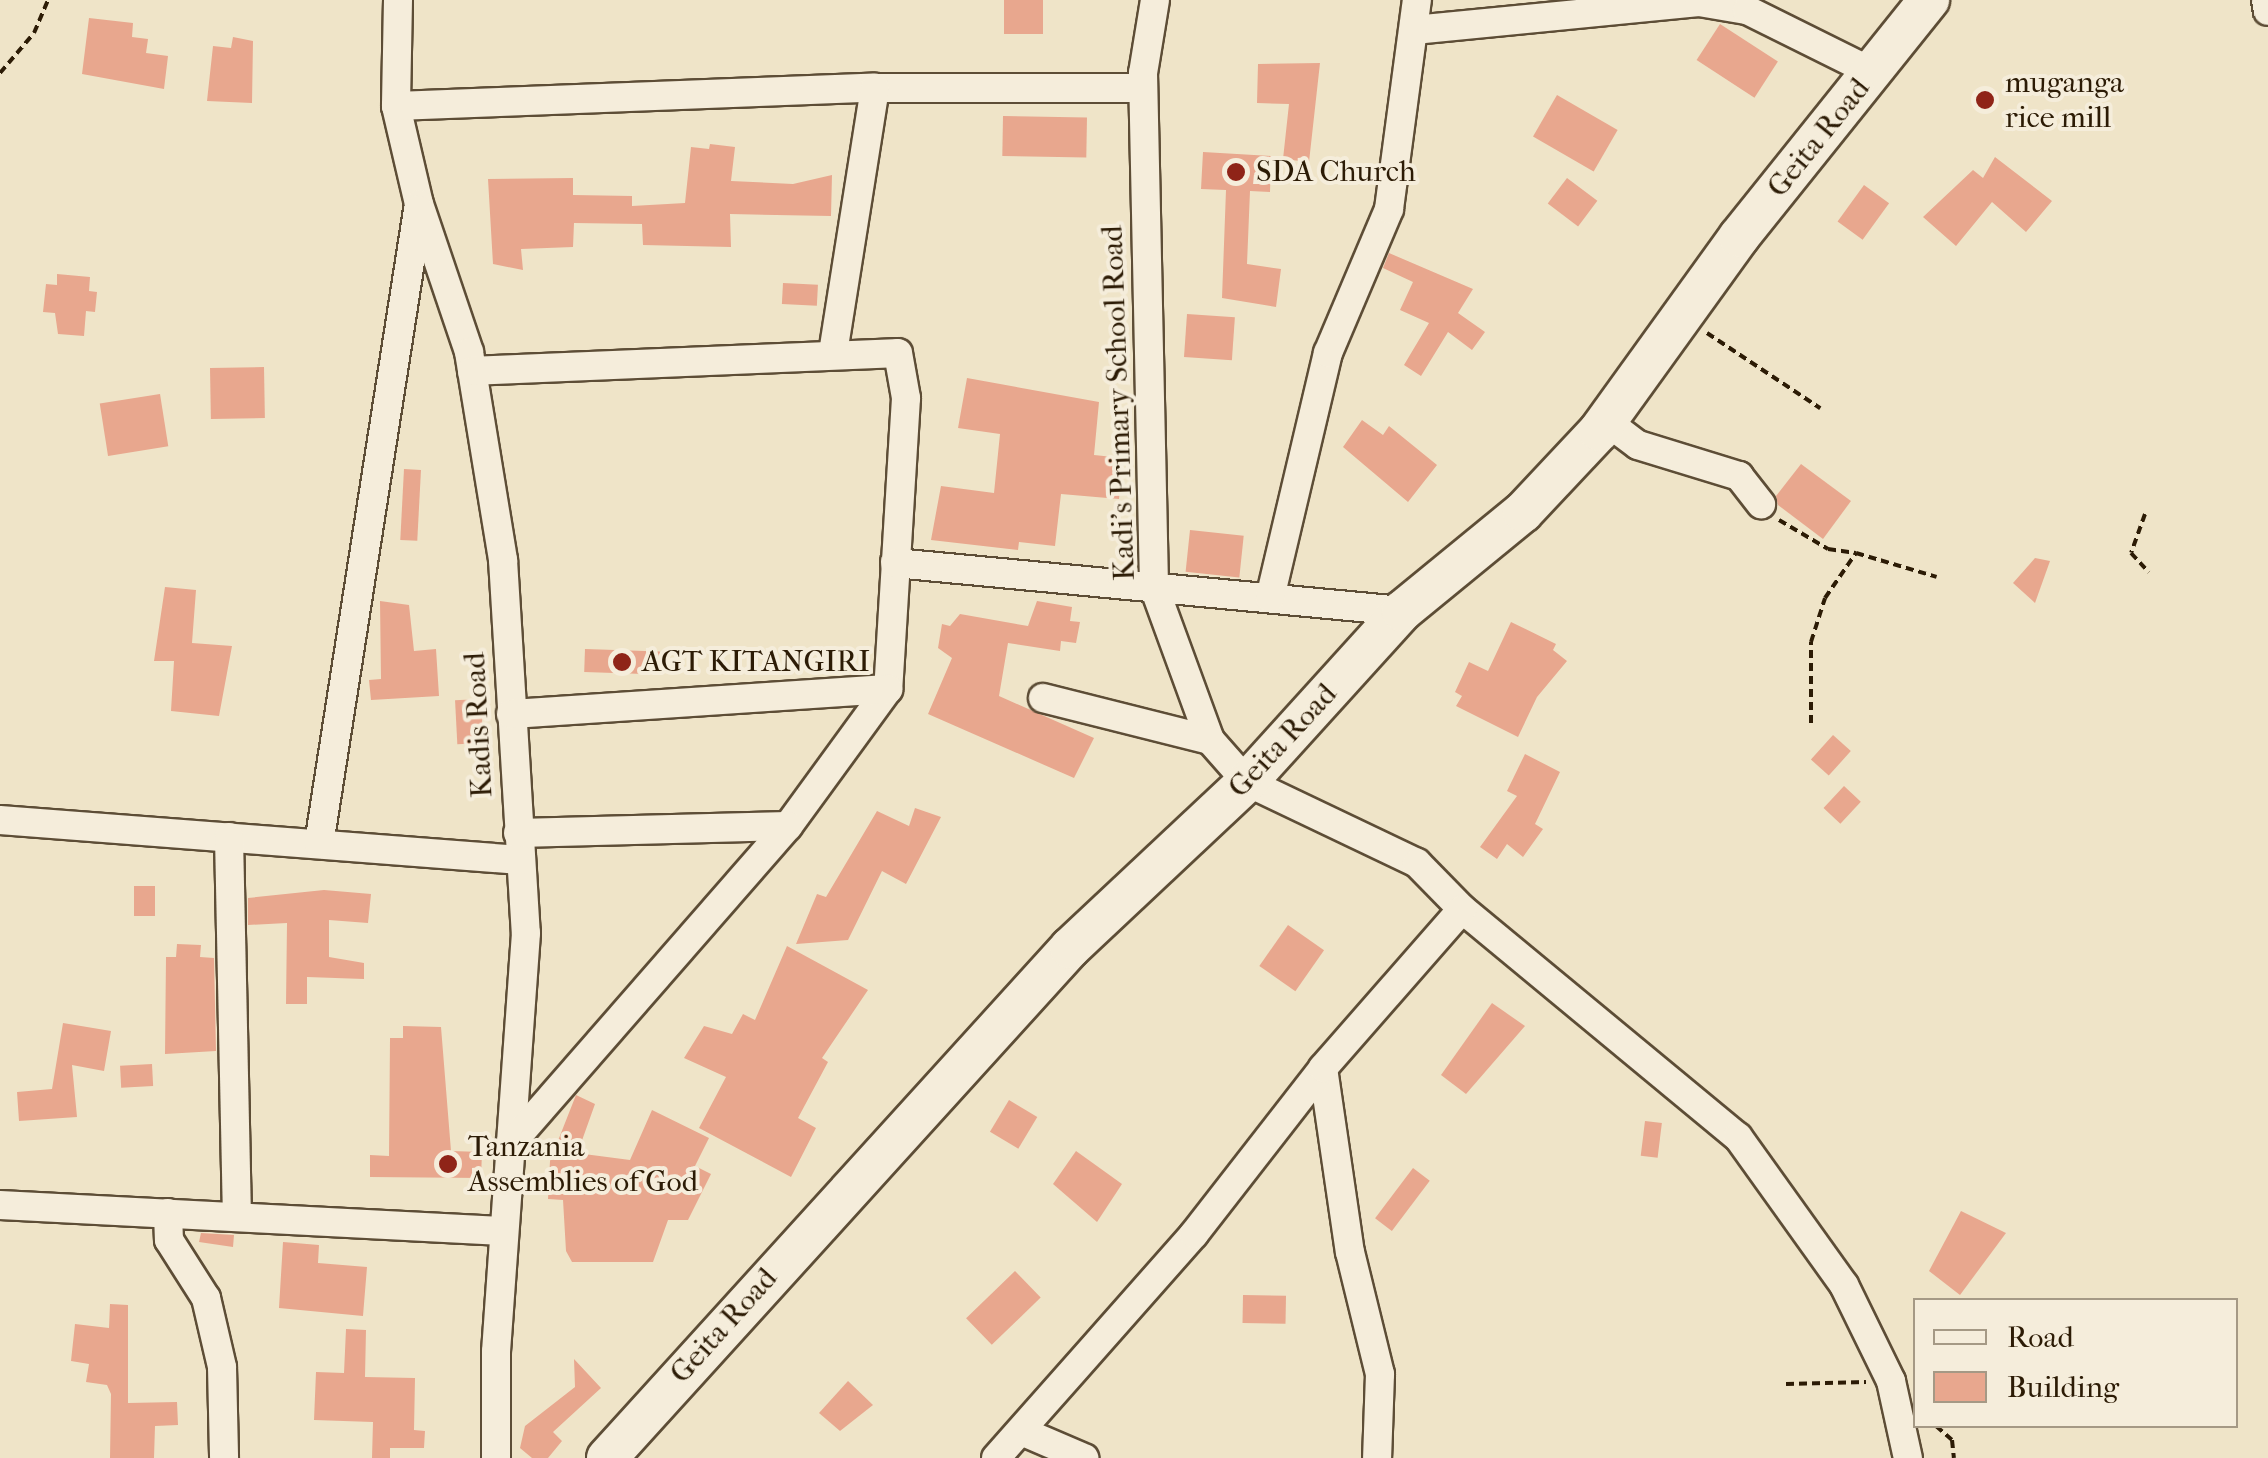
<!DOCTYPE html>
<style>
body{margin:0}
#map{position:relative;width:2268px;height:1458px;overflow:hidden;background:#efe4c8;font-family:"IM FELL French Canon",serif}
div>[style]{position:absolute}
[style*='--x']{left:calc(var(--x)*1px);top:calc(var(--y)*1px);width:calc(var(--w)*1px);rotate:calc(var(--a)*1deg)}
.building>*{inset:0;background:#e8a78e;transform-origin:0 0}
.path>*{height:4px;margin-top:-2px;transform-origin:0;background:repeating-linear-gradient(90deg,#2c1b05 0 8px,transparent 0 13px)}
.roads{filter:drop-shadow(2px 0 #5d4d36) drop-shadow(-2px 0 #5d4d36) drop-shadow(0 2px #5d4d36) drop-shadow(0 -2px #5d4d36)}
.street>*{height:28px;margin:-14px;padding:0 14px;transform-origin:14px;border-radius:14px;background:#f5eddb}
.secondary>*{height:40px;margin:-20px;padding:0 20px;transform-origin:20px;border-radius:20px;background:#f5eddb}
.dots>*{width:28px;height:28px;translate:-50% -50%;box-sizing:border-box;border:5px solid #f5eddb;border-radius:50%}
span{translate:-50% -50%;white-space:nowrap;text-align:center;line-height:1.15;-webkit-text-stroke:8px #f5eddb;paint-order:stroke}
.poi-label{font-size:30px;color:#2c1b05}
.left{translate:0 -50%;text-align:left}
.street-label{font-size:30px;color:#2c1b05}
.legend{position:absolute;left:1913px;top:1298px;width:325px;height:130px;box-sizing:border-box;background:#f5eddb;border:2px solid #a59985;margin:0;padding:12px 18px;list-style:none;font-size:30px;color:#2c1b05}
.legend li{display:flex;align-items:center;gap:20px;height:50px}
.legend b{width:50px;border:2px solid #a59985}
</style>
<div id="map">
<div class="building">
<i style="left:1004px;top:0;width:39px;height:34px"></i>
<i style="clip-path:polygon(89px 18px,133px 23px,132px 37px,148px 39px,146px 53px,168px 56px,164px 89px,82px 74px)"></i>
<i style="left:1720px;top:24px;width:69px;height:43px;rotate:33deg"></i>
<i style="clip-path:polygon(233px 37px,253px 41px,252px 103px,207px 101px,213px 46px,231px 48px)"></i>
<i style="clip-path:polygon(1320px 63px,1309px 162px,1283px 159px,1289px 104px,1257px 103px,1258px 64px)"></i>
<i style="left:1557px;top:95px;width:70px;height:48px;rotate:30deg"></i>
<i style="left:1003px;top:116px;width:84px;height:40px;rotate:1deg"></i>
<i style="clip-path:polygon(710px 144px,735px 147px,731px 181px,793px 184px,832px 175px,831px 216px,730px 214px,731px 247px,643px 245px,642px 224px,574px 223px,573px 247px,521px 249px,523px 270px,493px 264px,488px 179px,573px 178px,573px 195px,632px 196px,632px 206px,685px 203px,691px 147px,709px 149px)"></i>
<i style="clip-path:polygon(1203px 152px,1271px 156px,1270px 192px,1250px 191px,1247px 264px,1281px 269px,1276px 307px,1222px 298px,1226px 190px,1201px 189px)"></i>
<i style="clip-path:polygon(1995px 157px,2052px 201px,2026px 232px,1992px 202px,1956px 246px,1923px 217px,1973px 170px,1983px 178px)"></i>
<i style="left:1567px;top:178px;width:38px;height:32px;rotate:37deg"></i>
<i style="left:1864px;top:185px;width:31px;height:45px;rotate:36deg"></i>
<i style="clip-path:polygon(1389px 253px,1473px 289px,1458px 313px,1485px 332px,1472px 350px,1448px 332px,1421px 376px,1404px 365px,1429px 323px,1400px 310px,1413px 282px,1383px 268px)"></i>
<i style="clip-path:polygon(57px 274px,90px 277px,89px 291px,97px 292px,95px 312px,86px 311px,84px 336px,58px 334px,55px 313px,43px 312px,46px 284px,57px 285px)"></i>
<i style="left:783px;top:283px;width:35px;height:21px;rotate:3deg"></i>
<i style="left:1187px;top:314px;width:48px;height:43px;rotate:4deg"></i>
<i style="left:264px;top:367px;width:51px;height:54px;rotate:89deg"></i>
<i style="clip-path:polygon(967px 378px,1099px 402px,1094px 455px,1123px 458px,1119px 499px,1061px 494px,1055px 546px,1019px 542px,1018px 550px,931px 540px,941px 486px,994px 493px,1000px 434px,958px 428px)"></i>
<i style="left:160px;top:394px;width:53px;height:61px;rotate:81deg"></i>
<i style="clip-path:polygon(1362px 420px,1383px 435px,1389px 426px,1437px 465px,1408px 502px,1343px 447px)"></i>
<i style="clip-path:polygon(1801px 464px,1851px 501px,1823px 539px,1778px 505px,1776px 496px)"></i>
<i style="left:404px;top:469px;width:17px;height:71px;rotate:3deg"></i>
<i style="left:1190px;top:530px;width:54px;height:42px;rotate:6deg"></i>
<i style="clip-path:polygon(2035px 558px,2050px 561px,2035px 603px,2013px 583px)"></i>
<i style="clip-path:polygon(165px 587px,196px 590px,192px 643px,232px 646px,219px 716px,171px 711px,174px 661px,154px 661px)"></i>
<i style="clip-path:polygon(380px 601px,409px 605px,414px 651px,436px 649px,439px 696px,371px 700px,369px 680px,381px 679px)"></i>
<i style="clip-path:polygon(1037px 601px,1072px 607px,1070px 621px,1080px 622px,1076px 643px,1061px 641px,1060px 651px,1008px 643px,999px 696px,1094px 738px,1074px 778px,928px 714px,952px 658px,938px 648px,942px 624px,950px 626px,960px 614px,1028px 626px)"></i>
<i style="clip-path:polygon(1511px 622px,1556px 644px,1553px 650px,1567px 661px,1537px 697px,1518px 737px,1456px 706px,1462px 696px,1455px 692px,1469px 662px,1488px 671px)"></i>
<i style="left:585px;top:649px;width:75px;height:23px;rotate:2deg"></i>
<i style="left:481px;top:699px;width:44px;height:26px;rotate:87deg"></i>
<i style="left:1833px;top:735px;width:24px;height:33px;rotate:42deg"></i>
<i style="clip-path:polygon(1525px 754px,1560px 772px,1535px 824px,1543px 829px,1523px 857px,1507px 844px,1497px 859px,1480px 847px,1517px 796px,1507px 791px)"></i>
<i style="left:1844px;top:786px;width:23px;height:30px;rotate:43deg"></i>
<i style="clip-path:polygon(915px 808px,941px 817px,906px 884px,882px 871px,848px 940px,796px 944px,817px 894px,826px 897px,877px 811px,909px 826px)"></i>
<i style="left:134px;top:886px;width:21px;height:30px"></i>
<i style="clip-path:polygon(324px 890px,371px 894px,368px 923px,329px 920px,329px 957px,364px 963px,364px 979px,307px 977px,307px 1004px,286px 1004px,287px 923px,248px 925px,248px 898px)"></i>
<i style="left:1288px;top:925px;width:44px;height:50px;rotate:35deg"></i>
<i style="clip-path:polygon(177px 944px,201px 945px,200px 957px,214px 958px,216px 1051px,165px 1054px,166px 957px,176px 957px)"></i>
<i style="clip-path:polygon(787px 946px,868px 990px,822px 1058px,828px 1062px,798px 1118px,816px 1128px,791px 1177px,699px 1128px,726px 1077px,684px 1058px,704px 1026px,732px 1034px,743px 1014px,755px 1020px)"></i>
<i style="clip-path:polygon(1492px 1003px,1525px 1026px,1466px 1094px,1441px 1075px)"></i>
<i style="clip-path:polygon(63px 1023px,111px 1031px,104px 1071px,72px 1065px,77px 1117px,19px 1121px,17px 1092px,52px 1089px)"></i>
<i style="clip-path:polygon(403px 1026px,441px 1027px,451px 1151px,482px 1152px,481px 1178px,370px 1177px,370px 1155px,389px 1156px,390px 1038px,403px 1038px)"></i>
<i style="left:152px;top:1064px;width:22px;height:32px;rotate:87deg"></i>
<i style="clip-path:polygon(576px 1095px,595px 1104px,580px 1146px,584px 1154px,630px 1160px,652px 1110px,709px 1138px,695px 1166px,711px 1174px,688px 1220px,668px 1220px,653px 1262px,572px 1262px,566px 1251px,563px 1200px,548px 1199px,550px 1161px)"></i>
<i style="left:1009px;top:1100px;width:33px;height:37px;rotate:31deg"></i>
<i style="left:1645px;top:1121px;width:17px;height:35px;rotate:7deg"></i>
<i style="clip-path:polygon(1076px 1151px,1122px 1184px,1097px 1222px,1053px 1184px)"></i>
<i style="left:1413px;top:1168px;width:21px;height:63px;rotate:37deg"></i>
<i style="clip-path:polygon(1961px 1211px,2006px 1233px,1960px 1295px,1929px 1271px)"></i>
<i style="clip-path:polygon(201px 1233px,234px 1235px,233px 1247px,199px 1242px)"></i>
<i style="clip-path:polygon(283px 1242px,319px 1245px,318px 1263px,367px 1267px,363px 1316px,279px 1308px)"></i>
<i style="left:1015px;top:1271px;width:37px;height:68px;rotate:46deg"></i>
<i style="left:1243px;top:1295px;width:43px;height:28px;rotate:1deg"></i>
<i style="clip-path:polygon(110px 1304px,128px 1305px,128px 1403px,177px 1402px,178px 1425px,155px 1426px,154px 1458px,110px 1458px,111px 1394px,107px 1385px,86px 1382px,89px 1364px,71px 1361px,75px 1324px,109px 1328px)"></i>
<i style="clip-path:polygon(346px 1329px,366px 1330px,365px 1377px,415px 1378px,414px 1430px,425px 1431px,424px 1448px,390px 1448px,390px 1458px,372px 1458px,373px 1422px,314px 1420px,316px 1372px,344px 1373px)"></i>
<i style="clip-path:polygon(574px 1359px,601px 1388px,553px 1432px,562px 1441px,548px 1458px,532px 1458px,520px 1448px,525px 1426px,575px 1387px)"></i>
<i style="clip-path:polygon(848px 1381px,873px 1405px,840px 1431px,819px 1413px)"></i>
</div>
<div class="path">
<i style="--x:0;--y:73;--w:52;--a:-49.6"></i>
<i style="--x:34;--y:33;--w:36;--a:-67"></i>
<i style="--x:1707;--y:333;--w:136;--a:33.6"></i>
<i style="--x:2145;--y:514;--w:41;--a:109.7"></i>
<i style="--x:2131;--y:553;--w:26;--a:47"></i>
<i style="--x:1779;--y:520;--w:57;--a:30.6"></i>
<i style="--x:1828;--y:549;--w:28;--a:8"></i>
<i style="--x:1811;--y:723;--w:81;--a:-90"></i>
<i style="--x:1811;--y:642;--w:46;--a:-72.3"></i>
<i style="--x:1825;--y:598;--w:55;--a:-55.4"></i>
<i style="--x:1856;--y:553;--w:84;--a:16.5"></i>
<i style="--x:1786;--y:1384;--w:80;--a:-1.4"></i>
<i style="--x:1936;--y:1426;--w:21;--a:41"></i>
<i style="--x:1952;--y:1440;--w:18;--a:84"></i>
</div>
<div class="roads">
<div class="street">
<i style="--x:398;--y:0;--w:106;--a:91.1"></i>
<i style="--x:396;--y:106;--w:101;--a:76.8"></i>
<i style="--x:419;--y:204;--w:156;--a:71.3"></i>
<i style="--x:469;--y:352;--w:211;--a:80.7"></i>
<i style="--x:503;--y:560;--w:374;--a:86.5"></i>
<i style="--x:526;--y:933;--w:420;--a:94.1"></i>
<i style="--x:496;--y:1352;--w:106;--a:90"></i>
<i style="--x:1155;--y:0;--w:74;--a:99.3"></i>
<i style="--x:1143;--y:73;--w:514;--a:88.77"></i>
<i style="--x:1154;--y:587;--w:163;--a:69.9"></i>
<i style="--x:1210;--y:740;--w:56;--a:48.6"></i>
<i style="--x:1247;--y:782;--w:188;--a:25.5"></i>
<i style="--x:1417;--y:863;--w:64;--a:45.6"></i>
<i style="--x:1462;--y:909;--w:358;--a:39.6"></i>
<i style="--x:1738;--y:1137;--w:182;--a:54.4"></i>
<i style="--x:1844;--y:1285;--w:107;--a:63.9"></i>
<i style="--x:1891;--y:1381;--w:79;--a:77.6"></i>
<i style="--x:2266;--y:0;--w:11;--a:80"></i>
<i style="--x:1414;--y:30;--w:286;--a:-5.6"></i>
<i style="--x:1699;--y:2;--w:49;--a:9.5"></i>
<i style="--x:1747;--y:10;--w:140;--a:26.4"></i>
<i style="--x:396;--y:106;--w:479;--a:-2.2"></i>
<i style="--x:875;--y:88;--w:268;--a:0"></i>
<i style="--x:833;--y:353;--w:268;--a:-81"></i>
<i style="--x:472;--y:371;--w:426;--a:-2.4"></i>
<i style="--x:898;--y:353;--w:46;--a:79.9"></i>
<i style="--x:906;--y:398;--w:292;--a:93.5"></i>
<i style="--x:888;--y:689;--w:170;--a:126.1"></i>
<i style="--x:788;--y:826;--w:423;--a:131.1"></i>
<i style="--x:1606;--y:421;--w:40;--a:37"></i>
<i style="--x:1638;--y:445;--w:106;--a:17.1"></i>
<i style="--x:1739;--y:476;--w:36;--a:52"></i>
<i style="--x:895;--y:563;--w:509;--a:5.41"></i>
<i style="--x:1270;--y:598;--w:252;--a:-76.7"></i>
<i style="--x:1328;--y:353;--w:156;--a:-67"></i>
<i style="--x:1389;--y:209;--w:211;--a:-82.4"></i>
<i style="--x:1043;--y:698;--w:172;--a:14.1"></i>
<i style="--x:511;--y:714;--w:378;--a:-3.8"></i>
<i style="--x:0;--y:820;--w:522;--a:4.4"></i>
<i style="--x:518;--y:833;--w:270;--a:-1.5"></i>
<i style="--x:229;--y:837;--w:377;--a:88.8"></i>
<i style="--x:319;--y:844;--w:642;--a:-81.12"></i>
<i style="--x:1323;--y:1068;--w:186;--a:81.7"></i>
<i style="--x:1350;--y:1252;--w:126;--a:76.2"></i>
<i style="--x:1380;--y:1374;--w:84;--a:92"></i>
<i style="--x:0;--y:1205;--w:504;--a:2.96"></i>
<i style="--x:168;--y:1213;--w:27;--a:88"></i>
<i style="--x:169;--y:1240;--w:69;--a:57.5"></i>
<i style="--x:206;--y:1298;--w:71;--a:76.9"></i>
<i style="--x:222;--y:1367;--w:91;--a:88.7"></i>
<i style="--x:1021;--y:1431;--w:69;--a:23.2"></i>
<i style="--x:996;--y:1458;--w:299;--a:-48.5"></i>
<i style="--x:1194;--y:1234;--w:210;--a:-52.1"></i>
<i style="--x:1323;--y:1068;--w:211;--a:-48.8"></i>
</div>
<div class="secondary">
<i style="--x:607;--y:1458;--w:689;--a:-47.77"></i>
<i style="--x:1070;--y:948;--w:243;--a:-43.2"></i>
<i style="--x:1247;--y:782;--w:231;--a:-47.8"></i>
<i style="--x:1402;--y:611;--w:156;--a:-39.3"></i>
<i style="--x:1523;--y:512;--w:111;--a:-46.8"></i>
<i style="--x:1599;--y:431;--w:239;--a:-54.2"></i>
<i style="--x:1739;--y:237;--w:304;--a:-51.3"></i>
</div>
</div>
<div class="dots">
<i style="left:1985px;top:100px;background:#8f2418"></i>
<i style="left:1236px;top:172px;background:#8f2418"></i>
<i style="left:622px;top:662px;background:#8f2418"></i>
<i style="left:448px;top:1164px;background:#8f2418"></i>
</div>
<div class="poi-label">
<span class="left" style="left:2005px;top:100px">muganga<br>rice mill</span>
<span class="left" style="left:1256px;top:172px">SDA Church</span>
<span class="left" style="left:642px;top:662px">AGT KITANGIRI</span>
<span class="left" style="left:468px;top:1164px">Tanzania<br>Assemblies of God</span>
</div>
<div class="street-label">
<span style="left:1819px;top:138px;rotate:-51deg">Geita Road</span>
<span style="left:1119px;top:403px;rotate:-92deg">Kadi's Primary School Road</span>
<span style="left:479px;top:725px;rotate:-93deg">Kadis Road</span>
<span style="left:1283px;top:741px;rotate:-47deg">Geita Road</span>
<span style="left:724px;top:1326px;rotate:-48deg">Geita Road</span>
</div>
<ul class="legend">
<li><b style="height:12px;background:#f5eddb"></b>Road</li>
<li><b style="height:28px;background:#e8a78e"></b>Building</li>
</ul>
</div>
